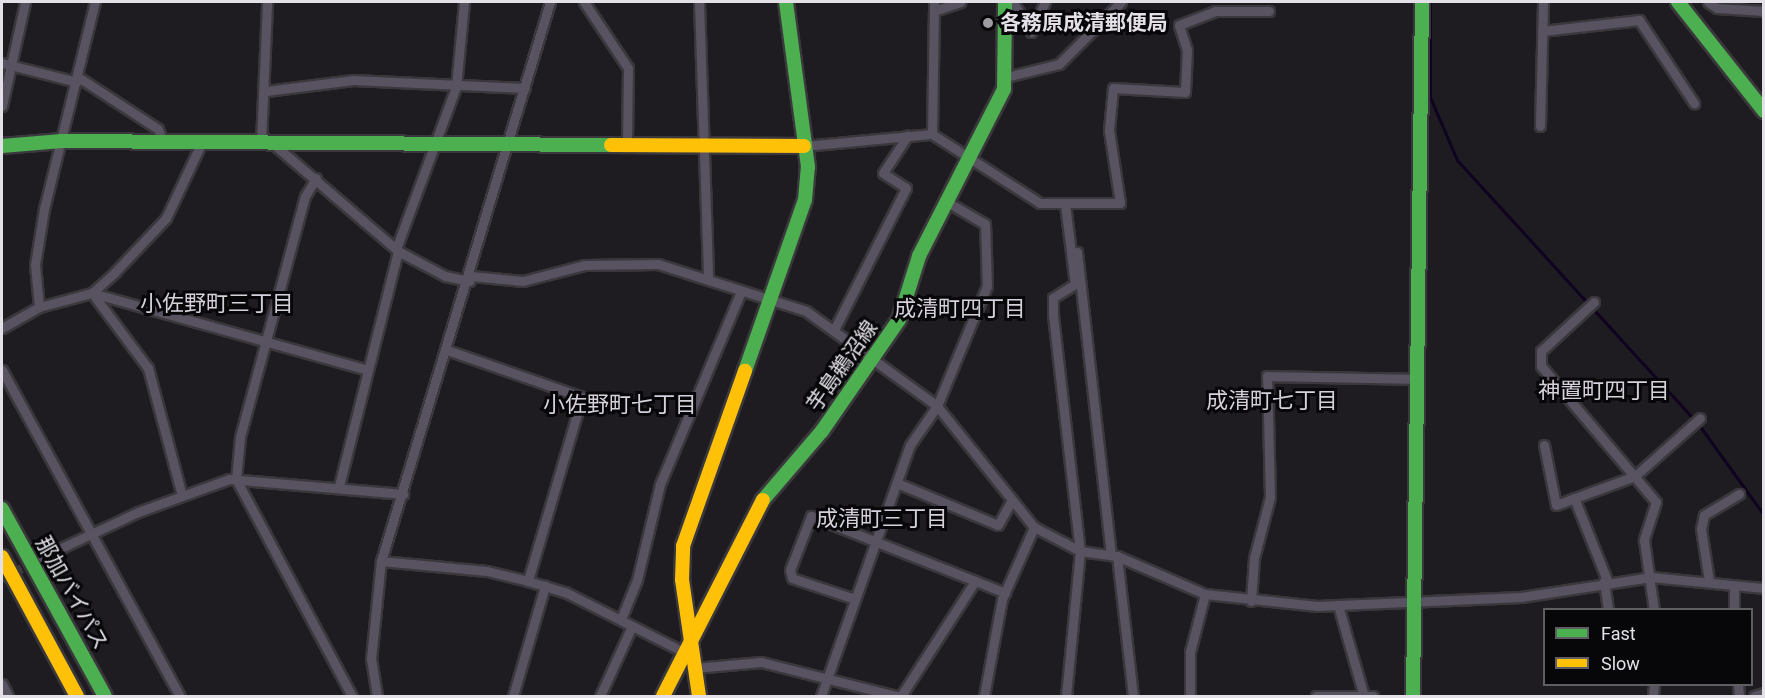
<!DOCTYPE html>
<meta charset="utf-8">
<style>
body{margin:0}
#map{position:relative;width:1765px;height:698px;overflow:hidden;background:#1e1c21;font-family:Roboto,"Noto Sans JP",sans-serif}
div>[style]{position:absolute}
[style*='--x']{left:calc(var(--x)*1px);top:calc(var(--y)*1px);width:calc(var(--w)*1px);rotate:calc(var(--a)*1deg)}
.stream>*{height:3px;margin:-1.5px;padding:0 1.5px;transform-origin:1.5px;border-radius:1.5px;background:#100321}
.street-tunnel>*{height:9px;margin-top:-4.5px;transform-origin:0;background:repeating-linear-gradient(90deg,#3c3a3f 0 9px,transparent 0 13.5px)}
.roads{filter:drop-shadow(2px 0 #3a383c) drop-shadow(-2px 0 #3a383c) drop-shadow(0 2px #3a383c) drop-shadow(0 -2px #3a383c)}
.street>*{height:9px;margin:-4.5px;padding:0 4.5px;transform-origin:4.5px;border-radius:4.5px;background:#585261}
.fast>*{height:14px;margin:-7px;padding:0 7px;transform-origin:7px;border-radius:7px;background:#4caf50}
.slow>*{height:14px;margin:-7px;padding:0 7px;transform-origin:7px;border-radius:7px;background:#ffc107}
.dots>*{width:16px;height:16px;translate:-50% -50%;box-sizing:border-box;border:3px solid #070609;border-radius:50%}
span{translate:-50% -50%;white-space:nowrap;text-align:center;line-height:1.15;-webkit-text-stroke:6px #070609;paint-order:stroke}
.poi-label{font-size:21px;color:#e3e1e7;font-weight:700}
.left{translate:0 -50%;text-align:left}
.street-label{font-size:21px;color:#e3e1e7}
.neighbourhood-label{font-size:22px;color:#d5d1db}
.frame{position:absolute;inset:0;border:3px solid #e3e1e7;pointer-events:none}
.legend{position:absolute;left:1543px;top:608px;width:210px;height:78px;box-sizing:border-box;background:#070609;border:2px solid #5f5e62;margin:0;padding:8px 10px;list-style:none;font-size:18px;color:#e3e1e7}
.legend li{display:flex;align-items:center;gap:12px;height:30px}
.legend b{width:30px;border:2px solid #5f5e62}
</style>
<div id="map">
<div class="stream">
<i style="--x:1430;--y:2;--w:95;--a:90"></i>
<i style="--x:1430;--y:97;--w:69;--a:66.8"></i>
<i style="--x:1457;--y:160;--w:359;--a:47.6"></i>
<i style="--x:1699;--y:425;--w:111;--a:54.2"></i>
</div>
<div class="street-tunnel">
<i style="--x:2;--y:579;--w:37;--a:-29"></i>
</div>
<div class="roads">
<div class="street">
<i style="--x:584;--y:2;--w:79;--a:56.3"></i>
<i style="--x:628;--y:68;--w:75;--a:90.8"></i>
<i style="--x:699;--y:2;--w:278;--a:88.1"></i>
<i style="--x:934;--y:2;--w:9;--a:90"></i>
<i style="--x:934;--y:11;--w:28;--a:-19"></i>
<i style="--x:1013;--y:2;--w:35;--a:59"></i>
<i style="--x:1031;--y:32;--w:33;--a:-65"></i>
<i style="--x:1708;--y:2;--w:11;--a:34"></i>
<i style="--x:1717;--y:8;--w:47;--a:3.7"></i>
<i style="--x:1542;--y:31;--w:98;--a:-6.5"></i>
<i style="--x:1639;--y:20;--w:100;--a:56.5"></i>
<i style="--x:2;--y:63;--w:77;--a:14.2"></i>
<i style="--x:78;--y:77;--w:95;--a:33"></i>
<i style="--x:158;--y:129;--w:14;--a:69"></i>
<i style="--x:1006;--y:77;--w:55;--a:-13.8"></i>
<i style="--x:1059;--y:64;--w:88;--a:-45"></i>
<i style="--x:266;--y:91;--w:88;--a:-7.2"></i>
<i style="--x:353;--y:80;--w:172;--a:2.7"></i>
<i style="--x:2;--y:106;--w:107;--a:-77.5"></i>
<i style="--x:1540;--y:126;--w:124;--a:-88.6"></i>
<i style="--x:932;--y:134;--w:123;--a:-89.1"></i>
<i style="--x:261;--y:142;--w:140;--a:-87.5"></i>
<i style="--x:271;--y:142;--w:167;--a:40.6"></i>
<i style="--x:398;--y:251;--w:53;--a:28"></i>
<i style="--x:445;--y:276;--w:25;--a:12"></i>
<i style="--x:804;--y:146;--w:129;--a:-5.4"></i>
<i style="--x:932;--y:134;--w:128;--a:32.6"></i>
<i style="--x:1040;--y:203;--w:80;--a:0"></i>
<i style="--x:1120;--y:203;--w:74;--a:-98.6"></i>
<i style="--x:1109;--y:130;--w:42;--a:-84.6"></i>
<i style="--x:1113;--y:88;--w:72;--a:3.2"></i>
<i style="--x:1185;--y:92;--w:42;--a:-87.3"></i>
<i style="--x:1187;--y:50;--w:26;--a:-108"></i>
<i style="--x:1179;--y:25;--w:39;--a:-21"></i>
<i style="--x:1215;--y:11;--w:54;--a:0"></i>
<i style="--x:316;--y:178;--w:21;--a:121"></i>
<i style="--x:305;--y:196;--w:250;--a:105.1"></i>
<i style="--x:240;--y:437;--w:42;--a:95.4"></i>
<i style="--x:236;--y:479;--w:246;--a:61.9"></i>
<i style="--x:1065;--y:204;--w:81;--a:82.9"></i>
<i style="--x:1075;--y:284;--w:26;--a:148"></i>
<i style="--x:1053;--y:298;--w:17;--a:90"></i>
<i style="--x:1053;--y:315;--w:238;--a:83.5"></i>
<i style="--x:1080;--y:551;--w:146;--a:95.5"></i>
<i style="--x:396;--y:249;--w:173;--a:-69.7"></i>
<i style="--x:456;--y:87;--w:85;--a:-84.6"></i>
<i style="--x:1071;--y:253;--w:6;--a:-9"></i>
<i style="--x:1077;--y:252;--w:304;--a:83.6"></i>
<i style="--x:471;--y:276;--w:52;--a:5.5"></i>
<i style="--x:523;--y:281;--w:64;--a:-14.5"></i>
<i style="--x:585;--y:265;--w:73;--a:-0.8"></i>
<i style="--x:658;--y:264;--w:155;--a:17.6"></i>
<i style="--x:806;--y:311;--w:162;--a:35.9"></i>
<i style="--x:937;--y:406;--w:155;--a:51.3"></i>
<i style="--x:1034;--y:527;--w:52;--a:27.6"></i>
<i style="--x:1080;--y:551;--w:37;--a:8"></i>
<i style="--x:1117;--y:556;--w:96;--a:23.4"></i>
<i style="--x:1205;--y:594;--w:113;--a:6.1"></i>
<i style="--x:1317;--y:606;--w:204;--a:-2.5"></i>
<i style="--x:1521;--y:597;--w:132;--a:-8.7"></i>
<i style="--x:1651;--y:577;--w:114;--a:5.6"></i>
<i style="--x:92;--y:293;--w:286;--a:15.6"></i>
<i style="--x:95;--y:297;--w:89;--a:53.3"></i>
<i style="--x:148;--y:368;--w:132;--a:75.1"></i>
<i style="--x:1594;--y:302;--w:72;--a:137.2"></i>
<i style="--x:1541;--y:351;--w:15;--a:90"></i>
<i style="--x:1541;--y:366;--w:178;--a:49.8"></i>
<i style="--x:1656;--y:502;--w:40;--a:108"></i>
<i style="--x:1644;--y:540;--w:71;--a:81.9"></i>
<i style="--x:39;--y:307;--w:42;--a:-95.4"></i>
<i style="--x:35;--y:265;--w:57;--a:-80.9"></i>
<i style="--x:44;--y:209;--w:213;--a:-76.2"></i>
<i style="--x:2;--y:328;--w:43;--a:-29.6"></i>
<i style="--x:39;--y:307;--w:55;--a:-14.8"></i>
<i style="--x:92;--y:293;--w:31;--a:-42"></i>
<i style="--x:115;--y:272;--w:74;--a:-46.6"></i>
<i style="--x:166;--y:218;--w:84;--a:-64.7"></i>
<i style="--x:835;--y:328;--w:157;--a:-63.1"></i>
<i style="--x:906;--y:188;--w:27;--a:-147"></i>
<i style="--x:883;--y:173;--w:45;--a:-56.7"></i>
<i style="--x:447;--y:350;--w:143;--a:19.2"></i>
<i style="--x:582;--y:397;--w:192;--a:106.4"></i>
<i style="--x:2;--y:370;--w:371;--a:61.4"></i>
<i style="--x:1544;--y:445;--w:61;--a:78.7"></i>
<i style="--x:1556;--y:505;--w:84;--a:-20.2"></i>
<i style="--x:1635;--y:476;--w:87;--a:-41.7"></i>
<i style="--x:897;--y:483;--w:109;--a:22.6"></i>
<i style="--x:998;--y:525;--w:29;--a:-61"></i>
<i style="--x:339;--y:486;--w:242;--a:-75.9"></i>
<i style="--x:1574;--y:498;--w:88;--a:68.1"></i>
<i style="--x:1117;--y:556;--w:141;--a:83.5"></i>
<i style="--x:42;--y:557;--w:106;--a:-25.1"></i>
<i style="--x:138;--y:512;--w:97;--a:-19.9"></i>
<i style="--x:229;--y:479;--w:175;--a:4.9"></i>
<i style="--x:381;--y:561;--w:106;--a:5.4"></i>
<i style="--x:487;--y:571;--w:42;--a:13.7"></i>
<i style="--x:528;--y:581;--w:39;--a:17"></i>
<i style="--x:565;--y:592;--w:136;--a:26.8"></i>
<i style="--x:1604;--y:581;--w:29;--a:82"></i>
<i style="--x:1709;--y:581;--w:53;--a:-98.7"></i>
<i style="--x:1701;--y:529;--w:14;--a:-78"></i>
<i style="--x:1704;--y:515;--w:41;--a:-31"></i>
<i style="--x:1734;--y:587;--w:23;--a:90"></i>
<i style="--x:855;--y:599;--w:66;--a:-161.6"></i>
<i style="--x:792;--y:578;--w:8;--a:-104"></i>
<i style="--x:790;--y:570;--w:58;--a:-68.7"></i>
<i style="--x:811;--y:516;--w:209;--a:21.6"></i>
<i style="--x:1251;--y:601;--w:43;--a:-86"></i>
<i style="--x:1254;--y:558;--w:63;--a:-75.3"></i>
<i style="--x:1270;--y:497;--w:121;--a:-91.4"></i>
<i style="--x:1267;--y:376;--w:151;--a:1.1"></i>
<i style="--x:1338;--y:605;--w:95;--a:74.1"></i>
<i style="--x:621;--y:619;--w:42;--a:-67.7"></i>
<i style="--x:637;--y:580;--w:99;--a:-76.5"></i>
<i style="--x:660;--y:484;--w:209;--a:-67.2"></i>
<i style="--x:695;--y:668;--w:66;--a:-5.2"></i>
<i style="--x:761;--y:662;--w:139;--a:14.1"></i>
<i style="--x:2;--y:684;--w:13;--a:63"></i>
<i style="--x:1738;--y:684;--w:12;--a:85"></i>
<i style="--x:377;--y:696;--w:37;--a:-99"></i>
<i style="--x:371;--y:659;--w:99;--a:-84.2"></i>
<i style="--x:381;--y:561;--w:584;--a:-73.18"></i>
<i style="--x:513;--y:696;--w:115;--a:-73.8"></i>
<i style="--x:600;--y:696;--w:77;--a:-65.4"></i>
<i style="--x:821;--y:696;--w:266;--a:-70.5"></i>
<i style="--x:910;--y:445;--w:47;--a:-55.3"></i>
<i style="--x:937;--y:406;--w:130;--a:-67.4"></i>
<i style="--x:987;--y:286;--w:62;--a:-91.8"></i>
<i style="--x:985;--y:224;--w:44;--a:-149.9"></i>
<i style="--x:901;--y:696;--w:137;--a:-57.2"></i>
<i style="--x:984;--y:696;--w:99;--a:-79.5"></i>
<i style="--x:1002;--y:599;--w:79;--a:-66"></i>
<i style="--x:1190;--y:696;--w:44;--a:-90"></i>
<i style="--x:1190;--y:652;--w:60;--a:-75.5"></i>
<i style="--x:1316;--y:696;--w:57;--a:0"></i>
<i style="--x:1653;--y:696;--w:12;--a:-85"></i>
<i style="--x:1754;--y:696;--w:10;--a:-17"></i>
</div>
<div class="fast">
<i style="--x:1678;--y:2;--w:139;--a:51.7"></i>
<i style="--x:2;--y:146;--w:60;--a:-4.8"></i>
<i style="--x:62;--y:141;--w:549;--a:0.42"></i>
<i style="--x:745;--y:371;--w:181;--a:-70.7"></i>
<i style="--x:805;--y:200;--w:33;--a:-85"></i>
<i style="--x:808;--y:167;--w:166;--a:-97.6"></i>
<i style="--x:763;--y:500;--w:91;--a:-49.5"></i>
<i style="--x:822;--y:431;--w:135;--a:-55.3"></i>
<i style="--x:899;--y:320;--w:67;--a:-72.6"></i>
<i style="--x:919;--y:256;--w:187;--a:-63"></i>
<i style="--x:1004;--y:89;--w:87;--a:-89.3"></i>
<i style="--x:2;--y:509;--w:213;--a:61.2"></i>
<i style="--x:1413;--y:696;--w:694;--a:-89.26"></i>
</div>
<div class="slow">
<i style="--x:611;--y:145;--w:193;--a:0.3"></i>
<i style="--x:2;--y:557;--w:158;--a:61.7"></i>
<i style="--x:663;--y:696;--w:220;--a:-63"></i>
<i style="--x:699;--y:696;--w:117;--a:-98.3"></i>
<i style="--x:682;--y:580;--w:34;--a:-88"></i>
<i style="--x:683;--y:546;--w:186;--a:-70.5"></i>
</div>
</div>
<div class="dots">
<i style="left:988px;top:23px;background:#9e9ca2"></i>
</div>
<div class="poi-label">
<span class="left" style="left:1000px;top:23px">各務原成清郵便局</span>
</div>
<div class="street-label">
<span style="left:842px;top:366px;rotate:-55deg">芋島鵜沼線</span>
<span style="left:72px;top:593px;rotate:61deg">那加バイパス</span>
</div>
<div class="neighbourhood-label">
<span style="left:217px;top:304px">小佐野町三丁目</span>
<span style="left:960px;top:309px">成清町四丁目</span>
<span style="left:1604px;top:391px">神置町四丁目</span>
<span style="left:1272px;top:401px">成清町七丁目</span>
<span style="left:620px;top:405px">小佐野町七丁目</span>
<span style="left:882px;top:519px">成清町三丁目</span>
</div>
<div class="frame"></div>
<ul class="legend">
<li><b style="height:8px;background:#4caf50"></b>Fast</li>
<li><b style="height:8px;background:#ffc107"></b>Slow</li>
</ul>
</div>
